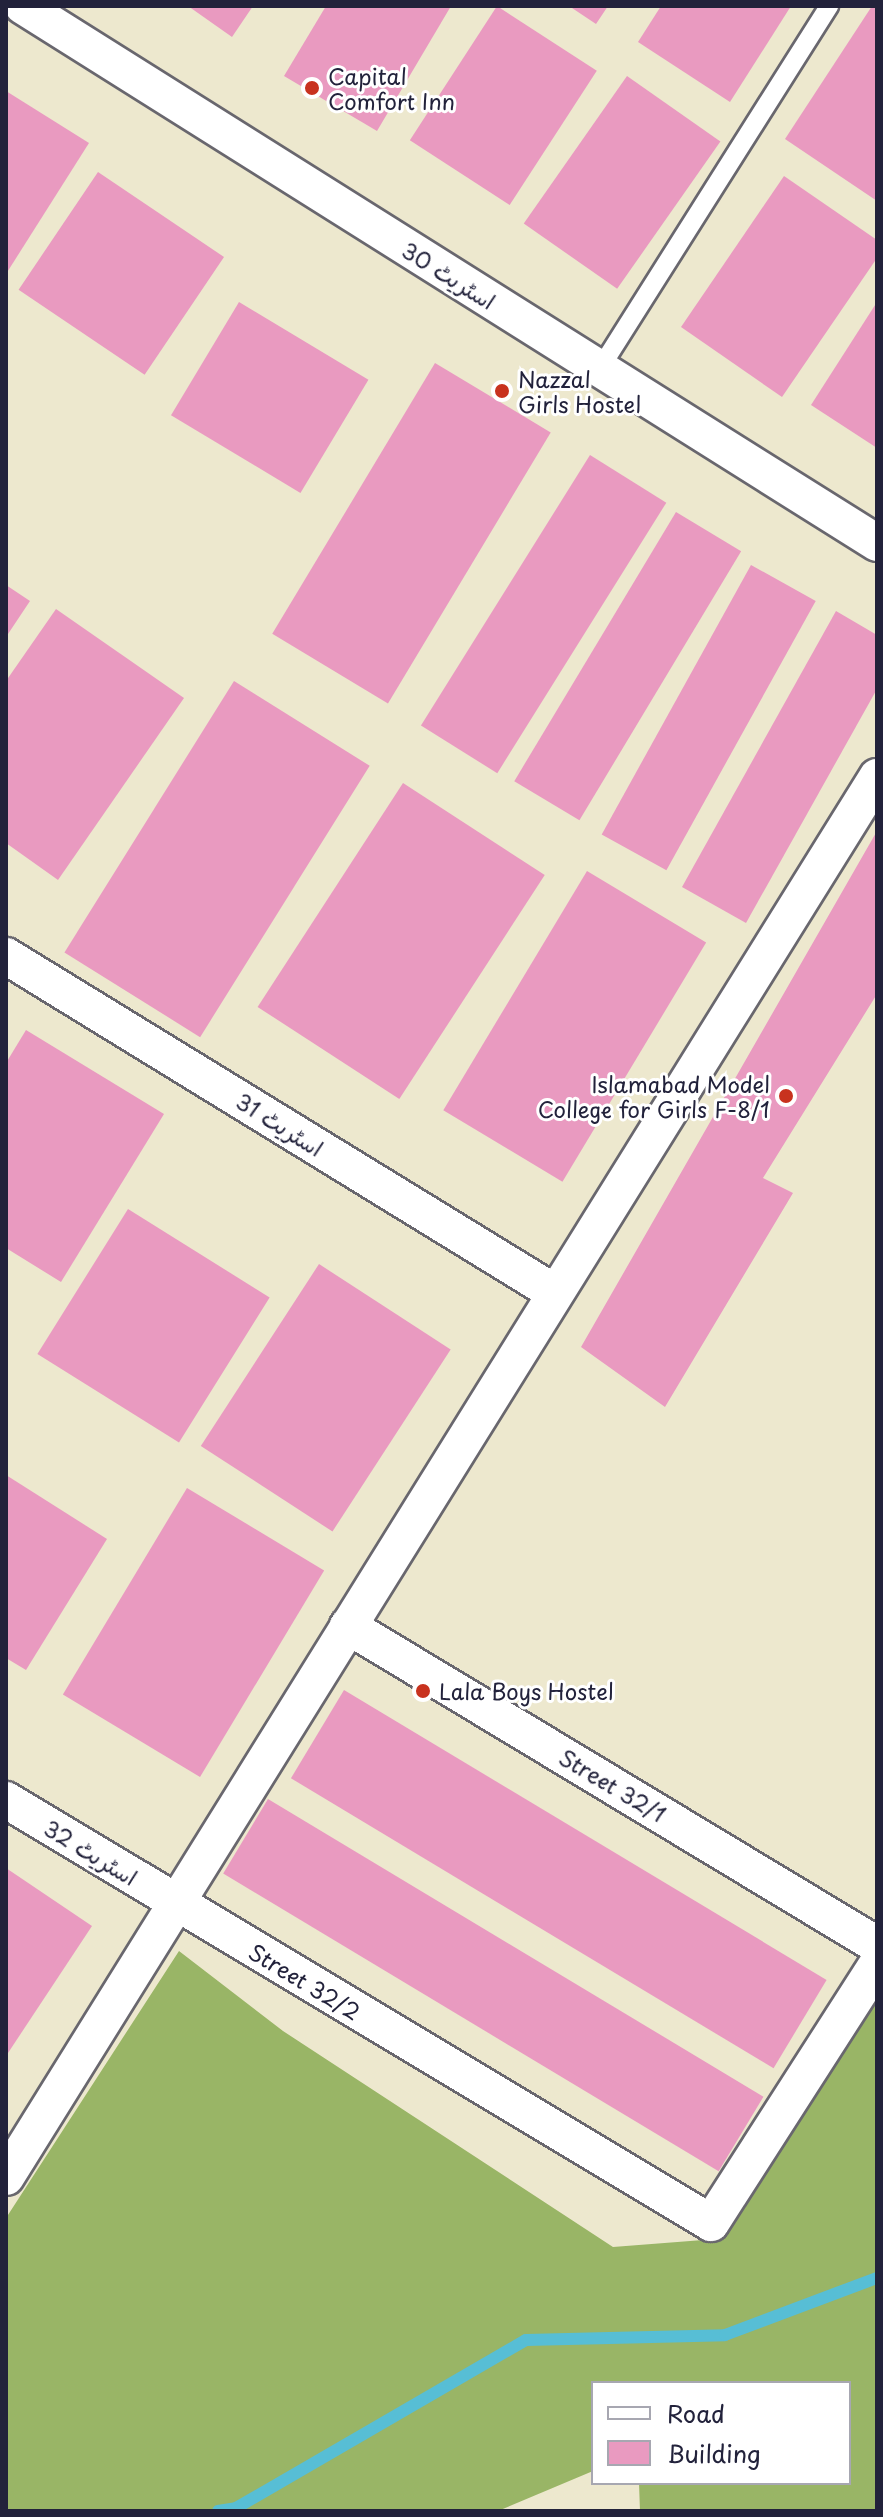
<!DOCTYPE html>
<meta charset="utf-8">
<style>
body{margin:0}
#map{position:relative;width:883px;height:2517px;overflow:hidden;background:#ede8ce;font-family:"Playpen Sans","Playpen Sans Arabic",sans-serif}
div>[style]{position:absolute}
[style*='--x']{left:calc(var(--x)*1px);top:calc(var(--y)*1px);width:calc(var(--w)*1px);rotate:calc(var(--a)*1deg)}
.forest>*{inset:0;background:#99b566}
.stream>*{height:12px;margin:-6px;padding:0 6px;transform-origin:6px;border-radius:6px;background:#57bed5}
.building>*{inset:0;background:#e99ac0;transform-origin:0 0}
.roads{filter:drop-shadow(2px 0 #69676e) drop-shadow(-2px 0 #69676e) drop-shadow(0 2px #69676e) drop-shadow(0 -2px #69676e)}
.service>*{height:18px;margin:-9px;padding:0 9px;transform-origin:9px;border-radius:9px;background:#fff}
.minor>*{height:36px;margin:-18px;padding:0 18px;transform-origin:18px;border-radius:18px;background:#fff}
.dots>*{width:22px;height:22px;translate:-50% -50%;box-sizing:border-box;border:4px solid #fff;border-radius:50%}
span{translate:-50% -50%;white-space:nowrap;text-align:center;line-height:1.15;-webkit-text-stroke:6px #fff;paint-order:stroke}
.poi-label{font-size:22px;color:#22223b}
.left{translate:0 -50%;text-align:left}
.right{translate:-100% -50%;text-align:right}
.street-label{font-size:22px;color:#22223b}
.frame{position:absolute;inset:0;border:8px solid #22223b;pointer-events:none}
.legend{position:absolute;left:591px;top:2381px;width:260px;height:104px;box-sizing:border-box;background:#fff;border:2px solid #a7a7b1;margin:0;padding:10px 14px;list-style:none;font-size:24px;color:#22223b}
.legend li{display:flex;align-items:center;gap:16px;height:40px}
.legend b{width:40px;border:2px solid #a7a7b1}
</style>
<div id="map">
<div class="forest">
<i style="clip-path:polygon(179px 1951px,283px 2031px,613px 2247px,716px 2239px,877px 2001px,877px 2511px,640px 2511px,639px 2483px,849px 2483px,849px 2383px,593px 2383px,593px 2471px,498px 2511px,6px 2511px,6px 2218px)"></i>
</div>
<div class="stream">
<i style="--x:218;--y:2511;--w:18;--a:-9"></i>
<i style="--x:236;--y:2508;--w:335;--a:-30.1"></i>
<i style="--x:526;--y:2340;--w:199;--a:-1.4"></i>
<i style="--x:725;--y:2335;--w:162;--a:-20.6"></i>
</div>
<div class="building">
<i style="clip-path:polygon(188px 6px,253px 6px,232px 37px)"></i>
<i style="clip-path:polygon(326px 6px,451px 6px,377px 131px,284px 76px)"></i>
<i style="left:497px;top:6px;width:119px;height:160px;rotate:33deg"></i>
<i style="clip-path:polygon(569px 6px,608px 6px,596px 24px)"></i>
<i style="clip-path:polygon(661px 6px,791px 6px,730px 102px,638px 42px)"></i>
<i style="clip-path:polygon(872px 6px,877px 6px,877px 201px,785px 139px)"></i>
<i style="left:627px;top:76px;width:114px;height:180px;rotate:35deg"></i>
<i style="clip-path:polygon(6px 91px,89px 143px,6px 274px)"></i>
<i style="left:98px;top:172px;width:152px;height:142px;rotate:34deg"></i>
<i style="clip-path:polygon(784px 176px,877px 240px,877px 258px,782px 397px,681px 327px)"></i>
<i style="left:239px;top:302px;width:151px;height:132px;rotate:31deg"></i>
<i style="clip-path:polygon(877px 302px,877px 448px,811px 405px)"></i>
<i style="left:435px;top:363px;width:135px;height:316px;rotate:31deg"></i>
<i style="left:590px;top:455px;width:90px;height:319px;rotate:32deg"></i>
<i style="left:676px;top:512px;width:76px;height:314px;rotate:31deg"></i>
<i style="left:751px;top:565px;width:74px;height:308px;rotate:29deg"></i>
<i style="clip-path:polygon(6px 585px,30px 601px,6px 637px)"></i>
<i style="clip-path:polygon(56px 609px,184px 698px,58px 880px,6px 843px,6px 681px)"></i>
<i style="clip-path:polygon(836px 611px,877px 635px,877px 689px,746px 923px,682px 887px)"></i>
<i style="left:234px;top:681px;width:160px;height:320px;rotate:32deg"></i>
<i style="left:403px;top:783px;width:169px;height:267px;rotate:33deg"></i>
<i style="clip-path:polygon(877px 831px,877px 994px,763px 1178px,793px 1193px,665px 1407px,581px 1347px)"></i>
<i style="left:587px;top:871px;width:139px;height:279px;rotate:31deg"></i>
<i style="clip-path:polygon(26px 1030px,164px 1114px,61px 1282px,6px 1248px,6px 1063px)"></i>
<i style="left:128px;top:1209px;width:167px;height:171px;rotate:32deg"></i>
<i style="left:319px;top:1264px;width:157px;height:217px;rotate:33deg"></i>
<i style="clip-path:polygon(6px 1475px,107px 1539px,26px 1670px,6px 1658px)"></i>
<i style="left:187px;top:1488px;width:160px;height:241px;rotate:31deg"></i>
<i style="left:344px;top:1690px;width:563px;height:103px;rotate:31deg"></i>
<i style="left:268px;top:1799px;width:578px;height:87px;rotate:31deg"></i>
<i style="clip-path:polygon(6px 1868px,92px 1926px,6px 2056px)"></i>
</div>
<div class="roads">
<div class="service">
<i style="--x:599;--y:370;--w:431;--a:-57.7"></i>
</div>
<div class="minor">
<i style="--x:23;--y:6;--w:1009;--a:32.16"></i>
<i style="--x:6;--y:956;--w:644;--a:31.54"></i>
<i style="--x:348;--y:1626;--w:618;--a:31.09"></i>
<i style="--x:6;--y:1800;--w:822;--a:30.96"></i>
<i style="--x:711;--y:2223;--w:308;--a:-57.3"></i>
<i style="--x:6;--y:2177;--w:1649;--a:-58.11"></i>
</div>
</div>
<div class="dots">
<i style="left:312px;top:88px;background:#c8321e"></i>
<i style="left:502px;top:391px;background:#c8321e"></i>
<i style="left:786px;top:1096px;background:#c8321e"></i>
<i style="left:423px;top:1691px;background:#c8321e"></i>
</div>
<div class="poi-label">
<span class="left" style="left:328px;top:88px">Capital<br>Comfort Inn</span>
<span class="left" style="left:518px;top:391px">Nazzal<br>Girls Hostel</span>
<span class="right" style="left:770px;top:1096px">Islamabad Model<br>College for Girls F-8/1</span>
<span class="left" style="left:439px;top:1691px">Lala Boys Hostel</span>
</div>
<div class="street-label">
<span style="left:449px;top:275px;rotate:32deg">اسٹریٹ 30</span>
<span style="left:280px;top:1124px;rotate:32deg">اسٹریٹ 31</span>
<span style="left:613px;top:1785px;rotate:31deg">Street 32/1</span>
<span style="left:91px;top:1852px;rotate:31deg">اسٹریٹ 32</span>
<span style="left:305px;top:1981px;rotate:31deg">Street 32/2</span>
</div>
<div class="frame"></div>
<ul class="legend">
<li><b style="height:10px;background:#fff"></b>Road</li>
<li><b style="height:22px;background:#e99ac0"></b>Building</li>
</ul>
</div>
